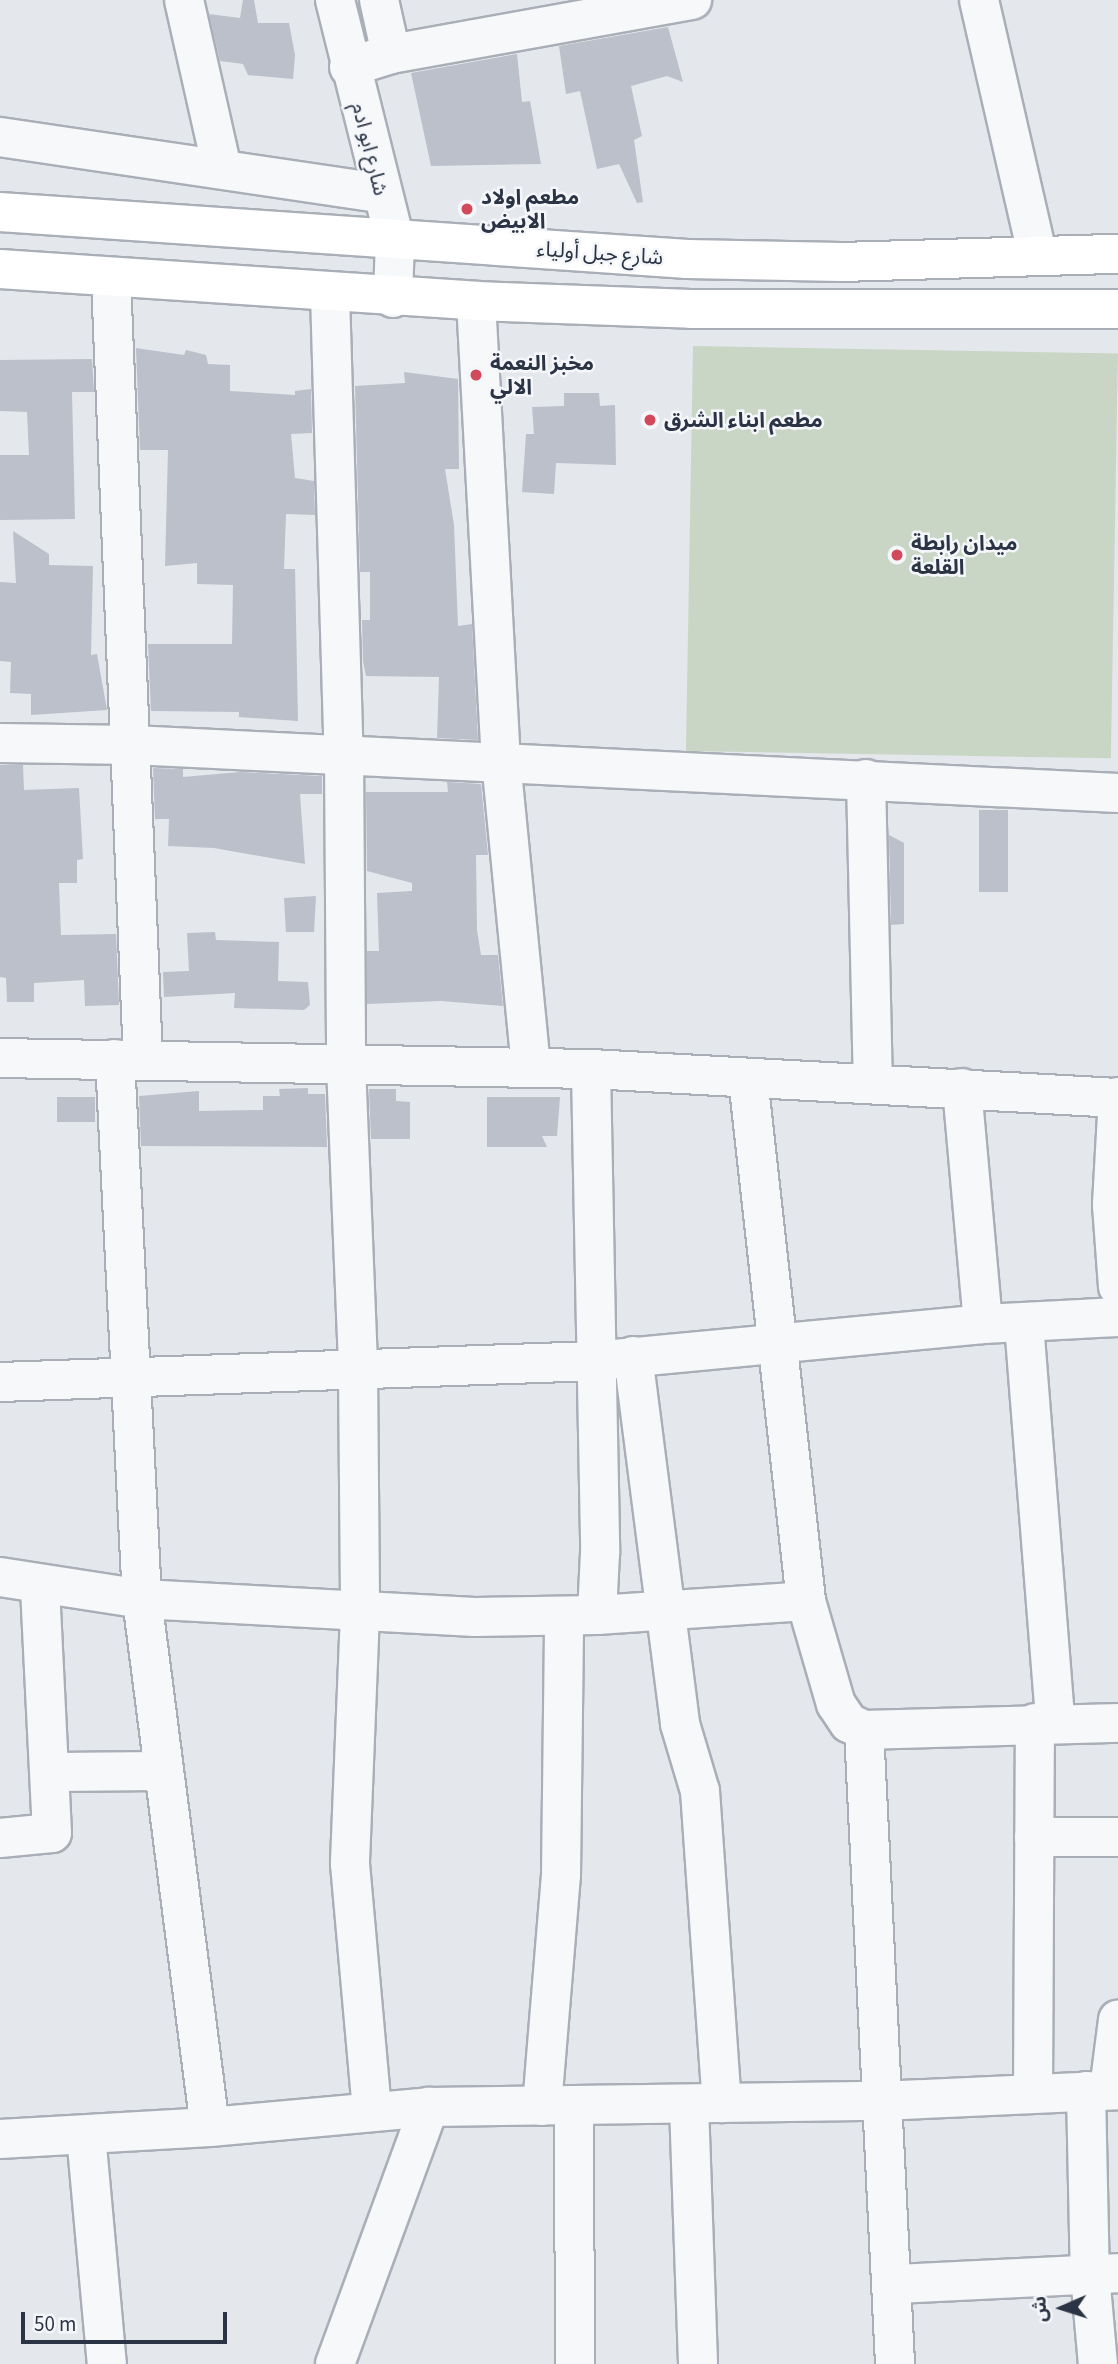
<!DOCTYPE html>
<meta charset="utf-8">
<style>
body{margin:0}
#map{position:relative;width:1118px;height:2364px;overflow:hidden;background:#e4e7ec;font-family:"Source Sans 3","Noto Sans Arabic",sans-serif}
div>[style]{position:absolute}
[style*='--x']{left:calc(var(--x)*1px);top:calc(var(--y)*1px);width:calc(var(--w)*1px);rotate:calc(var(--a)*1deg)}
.green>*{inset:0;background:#c9d6c5;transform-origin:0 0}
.building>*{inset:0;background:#bbc0ca;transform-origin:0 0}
.roads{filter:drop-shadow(2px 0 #a9aeb7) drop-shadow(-2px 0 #a9aeb7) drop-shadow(0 2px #a9aeb7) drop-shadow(0 -2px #a9aeb7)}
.minor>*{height:38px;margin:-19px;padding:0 19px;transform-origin:19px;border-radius:19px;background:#f7f8fa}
.major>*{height:38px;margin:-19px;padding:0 19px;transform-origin:19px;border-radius:19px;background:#fff}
.dots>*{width:19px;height:19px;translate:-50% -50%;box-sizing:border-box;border:4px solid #f4f6f9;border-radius:50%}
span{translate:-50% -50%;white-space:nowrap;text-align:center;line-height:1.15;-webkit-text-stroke:5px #f4f6f9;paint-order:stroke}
.street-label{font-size:21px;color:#2b3445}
.poi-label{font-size:21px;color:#2b3445;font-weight:700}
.left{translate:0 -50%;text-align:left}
.north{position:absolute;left:1027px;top:2273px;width:70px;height:70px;-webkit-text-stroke:5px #f4f6f9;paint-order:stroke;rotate:267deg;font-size:19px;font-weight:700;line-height:28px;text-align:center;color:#2b3445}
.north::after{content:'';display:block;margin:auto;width:24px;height:32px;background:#2b3445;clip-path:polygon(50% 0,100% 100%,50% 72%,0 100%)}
.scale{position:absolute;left:21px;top:2312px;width:206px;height:32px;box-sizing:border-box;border:4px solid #2b3445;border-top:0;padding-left:9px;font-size:21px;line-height:24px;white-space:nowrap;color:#2b3445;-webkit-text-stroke:5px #f4f6f9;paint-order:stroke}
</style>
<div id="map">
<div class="green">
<i style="left:693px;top:346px;width:425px;height:405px;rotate:1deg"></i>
</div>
<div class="building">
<i style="clip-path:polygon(243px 0,254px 0,258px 23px,289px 23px,295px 55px,293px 79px,248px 75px,243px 64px,220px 61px,209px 14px,240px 18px)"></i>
<i style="clip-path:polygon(668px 27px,683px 82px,667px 76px,631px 86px,642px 136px,634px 140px,643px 202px,637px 203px,619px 164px,597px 169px,580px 91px,566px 94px,559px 46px)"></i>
<i style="clip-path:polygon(517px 54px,522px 102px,530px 101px,541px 164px,431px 166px,411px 73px)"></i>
<i style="clip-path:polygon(136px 348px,184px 355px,186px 350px,206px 355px,208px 364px,230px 365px,230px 391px,295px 395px,295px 391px,311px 389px,312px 433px,291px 434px,295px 478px,314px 481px,315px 515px,286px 514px,284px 569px,295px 569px,298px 721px,239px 717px,239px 712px,151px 711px,148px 644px,232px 644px,233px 585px,197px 584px,197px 563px,165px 566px,168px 450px,140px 450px)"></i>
<i style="clip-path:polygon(92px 359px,94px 392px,72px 392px,75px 519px,0 520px,0 455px,29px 455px,27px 412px,0 411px,0 360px)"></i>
<i style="clip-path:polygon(404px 372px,458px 379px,459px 469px,445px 469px,454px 525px,458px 626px,472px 624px,478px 740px,437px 738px,439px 677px,366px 676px,363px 661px,362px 620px,370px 620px,370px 572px,360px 572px,355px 386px,405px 383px)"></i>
<i style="clip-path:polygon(564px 393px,599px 393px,600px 406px,615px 405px,616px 465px,556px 463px,554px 494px,522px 492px,526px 434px,534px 434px,532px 407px,564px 406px)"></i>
<i style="clip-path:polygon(13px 531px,49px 554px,49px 565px,93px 566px,91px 655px,97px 654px,107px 710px,31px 715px,31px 694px,10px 693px,11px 662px,0 661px,0 582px,16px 583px)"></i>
<i style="clip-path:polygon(0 765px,23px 765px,24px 790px,79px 788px,83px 859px,77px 860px,77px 883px,59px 883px,61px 935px,116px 934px,119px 1005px,85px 1006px,84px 980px,34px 983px,34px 1002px,7px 1002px,6px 978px,0 977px)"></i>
<i style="clip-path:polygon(153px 768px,183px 769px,183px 777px,240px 772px,322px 776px,322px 794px,300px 794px,305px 864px,214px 848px,168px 846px,169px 819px,155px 819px)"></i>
<i style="clip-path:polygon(447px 782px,481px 784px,488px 855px,476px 855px,477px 930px,481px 955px,498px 955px,503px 1006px,441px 1001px,367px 1004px,367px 951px,379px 951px,377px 893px,412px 891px,412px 883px,367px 871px,366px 792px,448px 792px)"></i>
<i style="left:979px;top:810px;width:29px;height:82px"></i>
<i style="clip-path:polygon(889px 835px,904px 843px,904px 924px,891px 925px)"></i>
<i style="clip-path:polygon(316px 896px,314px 932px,286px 932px,284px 898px)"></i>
<i style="clip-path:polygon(215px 932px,216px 940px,279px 942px,278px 981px,308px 982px,310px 1005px,304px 1010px,234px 1008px,235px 993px,164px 997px,163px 972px,189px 971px,187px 933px)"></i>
<i style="clip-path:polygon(308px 1088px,308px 1094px,325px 1094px,327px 1147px,141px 1146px,139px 1096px,199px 1091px,199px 1111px,263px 1110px,263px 1096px,280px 1096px,279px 1089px)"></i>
<i style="clip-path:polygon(369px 1089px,396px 1089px,396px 1101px,410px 1102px,410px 1139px,371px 1139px)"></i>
<i style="left:57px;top:1097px;width:38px;height:25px"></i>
<i style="clip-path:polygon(487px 1097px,560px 1097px,557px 1136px,542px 1136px,547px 1147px,487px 1147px)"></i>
</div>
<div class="roads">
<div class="minor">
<i style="--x:184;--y:0;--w:172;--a:77.3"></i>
<i style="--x:335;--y:0;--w:247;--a:76"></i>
<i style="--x:395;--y:240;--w:58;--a:92"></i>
<i style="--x:379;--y:0;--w:55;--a:77.5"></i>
<i style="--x:979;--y:0;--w:261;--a:77.1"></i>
<i style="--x:349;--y:67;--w:44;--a:-17.2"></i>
<i style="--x:391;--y:54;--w:306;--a:-10.2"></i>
<i style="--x:0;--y:137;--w:384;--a:8.4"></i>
<i style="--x:111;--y:280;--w:781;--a:87.65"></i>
<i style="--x:330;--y:294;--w:461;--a:88.3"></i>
<i style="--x:344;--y:755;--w:310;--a:89.6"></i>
<i style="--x:346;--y:1065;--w:305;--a:87.7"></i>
<i style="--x:358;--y:1370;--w:243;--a:89.5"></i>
<i style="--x:360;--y:1613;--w:251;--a:92.3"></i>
<i style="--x:350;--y:1864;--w:249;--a:84.9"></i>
<i style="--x:476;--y:301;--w:461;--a:86.9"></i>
<i style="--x:501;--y:761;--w:308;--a:84.4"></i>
<i style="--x:0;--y:743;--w:132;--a:0.9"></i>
<i style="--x:132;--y:745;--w:987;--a:2.79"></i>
<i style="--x:866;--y:779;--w:302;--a:88.7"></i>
<i style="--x:0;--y:1058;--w:591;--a:1.07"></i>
<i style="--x:591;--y:1069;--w:528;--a:3.15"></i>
<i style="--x:115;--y:1059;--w:541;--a:87.14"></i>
<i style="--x:142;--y:1599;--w:532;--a:82.66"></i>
<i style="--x:591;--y:1069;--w:484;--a:88.9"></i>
<i style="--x:600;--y:1553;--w:62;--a:92.8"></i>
<i style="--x:748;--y:1078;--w:526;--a:83.67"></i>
<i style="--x:806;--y:1601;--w:107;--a:73.8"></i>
<i style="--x:836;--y:1704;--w:23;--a:56"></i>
<i style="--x:849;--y:1723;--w:17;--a:25"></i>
<i style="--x:864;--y:1730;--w:254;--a:-1.6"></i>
<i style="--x:962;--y:1088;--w:237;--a:84.9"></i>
<i style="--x:1118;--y:1097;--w:108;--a:93.2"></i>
<i style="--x:1112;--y:1205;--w:82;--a:85.8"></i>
<i style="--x:1024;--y:1324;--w:399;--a:85.5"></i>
<i style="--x:633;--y:1356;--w:371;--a:82.7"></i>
<i style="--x:680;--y:1724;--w:70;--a:73.4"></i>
<i style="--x:700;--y:1791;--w:313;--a:86"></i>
<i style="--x:0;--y:1382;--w:594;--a:-2.02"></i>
<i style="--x:594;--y:1361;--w:391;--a:-5.4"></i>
<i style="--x:983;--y:1324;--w:135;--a:-3"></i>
<i style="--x:0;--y:1577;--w:144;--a:8.8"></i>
<i style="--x:142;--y:1599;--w:333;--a:3.1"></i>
<i style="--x:475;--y:1617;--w:122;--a:-0.9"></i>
<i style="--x:597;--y:1615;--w:209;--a:-3.8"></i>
<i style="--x:864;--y:1730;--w:635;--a:87.2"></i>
<i style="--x:50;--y:1772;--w:114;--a:-0.5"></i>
<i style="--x:1034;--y:1837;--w:84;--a:0"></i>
<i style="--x:0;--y:1838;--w:52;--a:-5.5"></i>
<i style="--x:52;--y:1833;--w:249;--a:-92.8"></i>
<i style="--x:1109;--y:2090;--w:71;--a:-82.7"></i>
<i style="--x:1086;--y:2091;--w:184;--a:88.8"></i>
<i style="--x:1090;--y:2275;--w:89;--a:84.9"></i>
<i style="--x:1033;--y:2092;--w:369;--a:-89.7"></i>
<i style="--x:574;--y:2105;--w:259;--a:89.8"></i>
<i style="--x:689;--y:2105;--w:259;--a:88"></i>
<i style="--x:542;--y:2106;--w:232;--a:-85.3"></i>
<i style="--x:561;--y:1875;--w:259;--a:-89.3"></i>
<i style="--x:86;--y:2135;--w:230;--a:84.8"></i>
<i style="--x:0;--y:2139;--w:210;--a:-3.3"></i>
<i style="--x:210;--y:2127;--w:220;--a:-5.2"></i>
<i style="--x:429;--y:2107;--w:451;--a:-0.8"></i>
<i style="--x:880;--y:2101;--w:238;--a:-2.6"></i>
<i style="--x:895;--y:2284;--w:223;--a:-2.8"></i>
<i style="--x:335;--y:2364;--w:274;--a:-69.9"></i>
</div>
<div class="major">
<i style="--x:0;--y:212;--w:689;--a:3.91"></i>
<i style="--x:687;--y:259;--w:154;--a:1.1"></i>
<i style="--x:841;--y:262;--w:277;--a:-1.7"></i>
<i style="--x:0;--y:269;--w:477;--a:3.8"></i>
<i style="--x:476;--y:301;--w:215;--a:2.1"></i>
<i style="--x:691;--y:309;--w:427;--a:0"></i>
</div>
</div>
<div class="dots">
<i style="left:467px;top:209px;background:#d1495b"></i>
<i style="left:476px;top:375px;background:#d1495b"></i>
<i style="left:650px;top:420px;background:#d1495b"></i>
<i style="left:897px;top:555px;background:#d1495b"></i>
</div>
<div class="street-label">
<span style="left:370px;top:149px;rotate:76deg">شارع ابو ادم</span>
<span style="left:600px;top:253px;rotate:4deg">شارع جبل أولياء</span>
</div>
<div class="poi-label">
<span class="left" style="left:481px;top:209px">مطعم اولاد<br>الابيض</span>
<span class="left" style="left:490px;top:375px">مخبز النعمة<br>الالي</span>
<span class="left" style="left:664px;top:420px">مطعم ابناء الشرق</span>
<span class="left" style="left:911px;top:555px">ميدان رابطة<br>القلعة</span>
</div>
<div class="north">ش</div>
<div class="scale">50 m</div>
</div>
